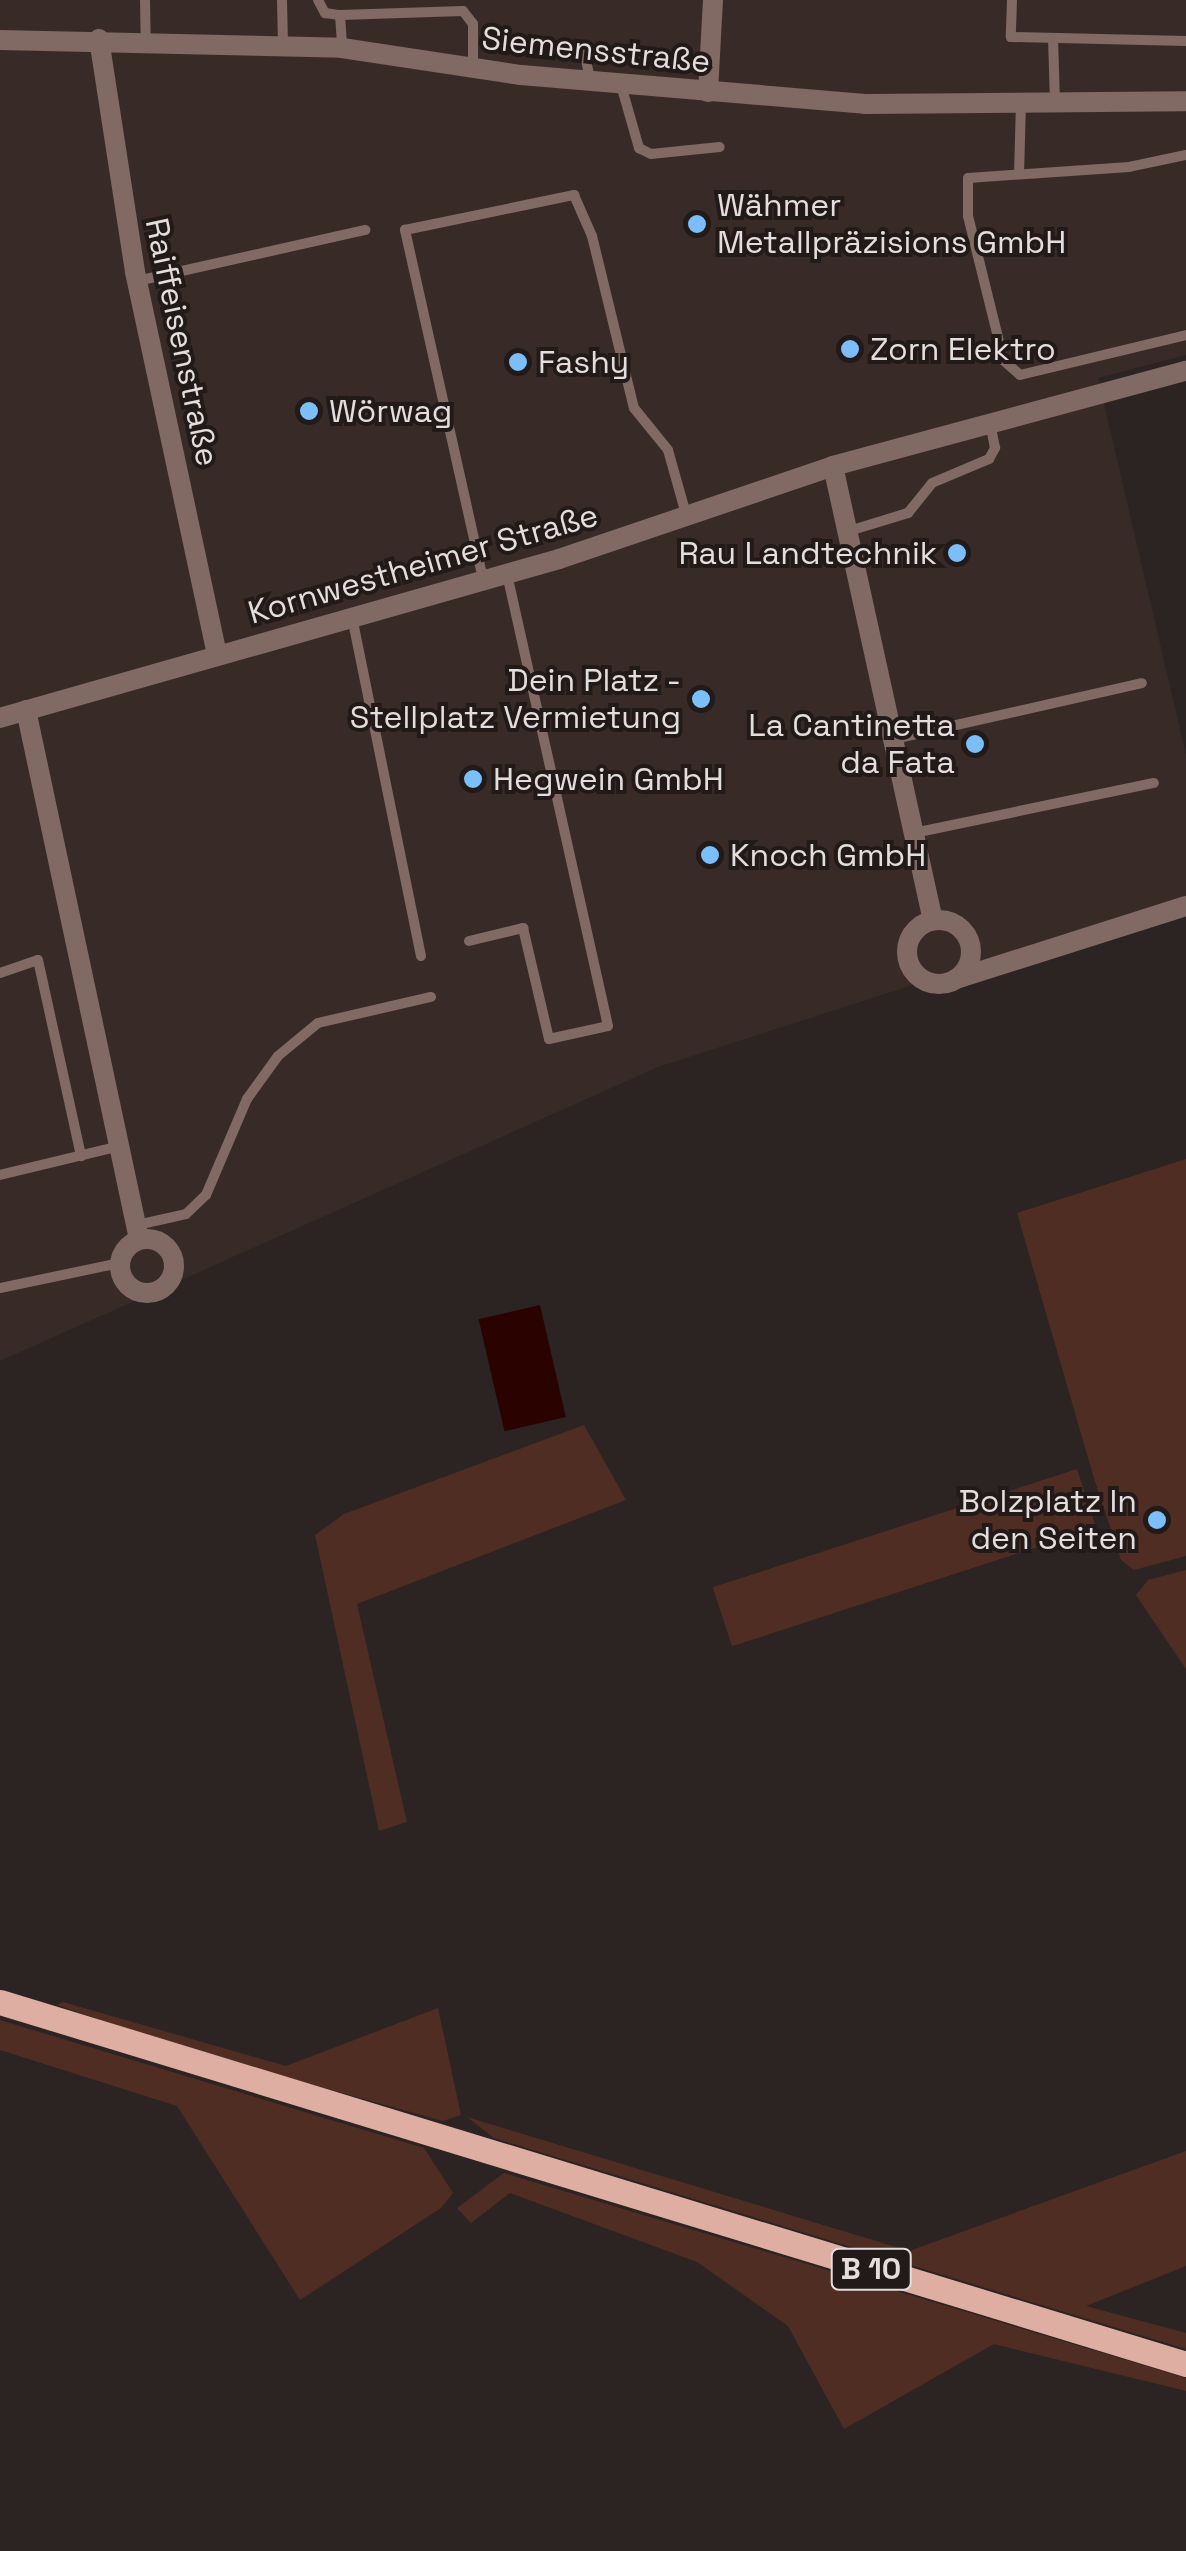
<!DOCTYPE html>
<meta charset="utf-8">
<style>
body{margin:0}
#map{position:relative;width:1186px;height:2551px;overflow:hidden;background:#2b2422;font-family:"Space Grotesk",sans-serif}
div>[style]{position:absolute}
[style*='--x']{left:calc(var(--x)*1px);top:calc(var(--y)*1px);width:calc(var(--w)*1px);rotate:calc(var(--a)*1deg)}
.built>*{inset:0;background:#382b27}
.green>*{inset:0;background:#502d23;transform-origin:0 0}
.water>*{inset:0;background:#2a0300;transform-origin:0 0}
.lane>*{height:10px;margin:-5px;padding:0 5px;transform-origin:5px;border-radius:5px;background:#806a63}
.street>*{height:20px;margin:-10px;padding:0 10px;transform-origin:10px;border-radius:10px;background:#806a63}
.street>.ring{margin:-10px;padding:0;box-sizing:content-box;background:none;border:20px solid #806a63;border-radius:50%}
.primary>*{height:25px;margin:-12.5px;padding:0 12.5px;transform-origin:12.5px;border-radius:12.5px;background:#ddaea1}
.dots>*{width:28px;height:28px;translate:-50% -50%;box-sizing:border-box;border:5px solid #211a18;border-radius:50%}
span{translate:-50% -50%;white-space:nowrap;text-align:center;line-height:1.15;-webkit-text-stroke:8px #211a18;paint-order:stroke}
.shield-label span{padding:2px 8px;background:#211a18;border:2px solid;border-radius:8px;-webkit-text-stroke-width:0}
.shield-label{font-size:30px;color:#e3dedd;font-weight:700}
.street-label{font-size:32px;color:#e3dedd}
.poi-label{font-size:32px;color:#e3dedd}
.left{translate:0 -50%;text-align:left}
.right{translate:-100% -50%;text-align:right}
</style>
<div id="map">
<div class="built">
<i style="clip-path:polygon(0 0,1186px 0,1186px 355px,1098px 378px,1186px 755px,1186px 897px,658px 1067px,0 1361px)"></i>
</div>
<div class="green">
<i style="clip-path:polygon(1186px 1159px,1186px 1556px,1134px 1570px,1121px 1560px,1093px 1475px,1017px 1213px)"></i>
<i style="clip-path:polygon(584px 1425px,626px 1500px,357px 1604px,407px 1822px,379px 1831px,315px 1535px,344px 1514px)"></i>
<i style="left:1077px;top:1469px;width:62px;height:383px;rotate:72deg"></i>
<i style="clip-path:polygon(1186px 1570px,1186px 1669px,1136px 1595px,1148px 1580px)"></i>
<i style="clip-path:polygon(63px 2002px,286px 2066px,438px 2008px,461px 2115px,443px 2121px,202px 2054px,57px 2005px)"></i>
<i style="clip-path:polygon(0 2020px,424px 2148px,453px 2193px,441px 2208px,300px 2300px,177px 2106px,0 2050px)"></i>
<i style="clip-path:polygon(467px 2117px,909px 2251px,1186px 2151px,1186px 2266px,1086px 2306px,1186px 2333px,1186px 2349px,494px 2138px)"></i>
<i style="clip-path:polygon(504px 2173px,1186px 2378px,1186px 2391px,994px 2344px,844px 2429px,788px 2326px,697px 2262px,510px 2193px,471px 2223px,457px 2208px)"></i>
</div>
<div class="water">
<i style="left:540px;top:1305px;width:115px;height:63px;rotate:77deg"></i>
</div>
<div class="lane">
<i style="--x:145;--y:0;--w:39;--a:89"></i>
<i style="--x:282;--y:0;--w:44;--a:88.7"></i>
<i style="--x:318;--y:0;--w:15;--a:62"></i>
<i style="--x:325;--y:13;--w:15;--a:8"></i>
<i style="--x:340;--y:15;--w:32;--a:86"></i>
<i style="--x:1012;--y:0;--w:37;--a:92"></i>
<i style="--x:1011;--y:37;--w:175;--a:1.3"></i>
<i style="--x:340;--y:15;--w:123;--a:-1.9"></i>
<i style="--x:463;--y:11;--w:16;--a:52"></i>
<i style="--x:473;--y:24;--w:43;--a:90"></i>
<i style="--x:1053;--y:38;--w:63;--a:88.2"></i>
<i style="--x:583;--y:46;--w:35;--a:78"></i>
<i style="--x:621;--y:85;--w:66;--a:74.1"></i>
<i style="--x:639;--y:148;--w:13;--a:27"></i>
<i style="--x:651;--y:154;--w:69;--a:-5.8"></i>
<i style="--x:1186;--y:155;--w:58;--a:168.1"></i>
<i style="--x:1129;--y:167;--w:161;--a:176.1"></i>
<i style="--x:968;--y:178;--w:38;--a:90"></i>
<i style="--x:968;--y:216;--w:149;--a:76.1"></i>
<i style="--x:1004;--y:361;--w:21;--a:41"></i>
<i style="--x:1020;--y:375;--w:171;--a:-13.5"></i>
<i style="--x:1019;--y:174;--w:71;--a:-88.4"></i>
<i style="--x:137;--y:281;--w:234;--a:-12.6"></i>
<i style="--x:849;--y:531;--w:62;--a:-17"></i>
<i style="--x:908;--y:513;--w:38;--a:-51"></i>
<i style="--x:932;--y:483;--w:62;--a:-22.8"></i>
<i style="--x:989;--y:459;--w:13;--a:-61"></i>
<i style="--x:995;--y:448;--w:25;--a:-101"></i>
<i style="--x:483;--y:579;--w:358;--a:-102.6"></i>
<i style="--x:405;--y:230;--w:173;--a:-11.7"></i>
<i style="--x:574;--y:195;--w:45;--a:66.3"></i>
<i style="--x:592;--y:236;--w:177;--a:76.3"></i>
<i style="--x:634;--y:408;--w:54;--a:51"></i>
<i style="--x:668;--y:450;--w:66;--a:74.3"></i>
<i style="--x:352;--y:617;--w:346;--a:78.5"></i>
<i style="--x:894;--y:739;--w:254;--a:-12.7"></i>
<i style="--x:914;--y:833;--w:245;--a:-11.8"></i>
<i style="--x:469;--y:941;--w:56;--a:-13.5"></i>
<i style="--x:523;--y:928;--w:114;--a:76.8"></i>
<i style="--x:549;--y:1039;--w:60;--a:-12.4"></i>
<i style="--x:608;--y:1026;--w:464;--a:-102.6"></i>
<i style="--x:0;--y:973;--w:40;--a:-18.9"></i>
<i style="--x:38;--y:960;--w:201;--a:77.6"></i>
<i style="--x:0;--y:1175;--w:123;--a:-13.6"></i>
<i style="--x:137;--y:1225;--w:50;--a:-12.7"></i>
<i style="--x:186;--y:1214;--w:28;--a:-44"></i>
<i style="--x:206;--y:1195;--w:104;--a:-66.9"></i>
<i style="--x:247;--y:1099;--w:53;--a:-54.2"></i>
<i style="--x:278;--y:1056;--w:52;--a:-39.5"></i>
<i style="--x:318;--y:1023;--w:116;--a:-13"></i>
<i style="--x:0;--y:1288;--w:123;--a:-11.8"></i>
</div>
<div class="street">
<i style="--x:99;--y:39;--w:236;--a:81.2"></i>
<i style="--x:135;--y:272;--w:392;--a:77.9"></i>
<i style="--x:0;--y:40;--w:342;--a:1.3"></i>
<i style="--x:342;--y:48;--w:181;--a:8.6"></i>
<i style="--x:521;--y:75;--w:345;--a:4.8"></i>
<i style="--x:865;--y:104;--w:321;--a:-0.5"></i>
<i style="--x:708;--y:92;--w:92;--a:-86.9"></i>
<i style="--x:833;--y:466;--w:465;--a:77.6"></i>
<i style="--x:26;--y:710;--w:541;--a:77.94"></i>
<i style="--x:0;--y:718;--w:581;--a:-15.88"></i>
<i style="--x:559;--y:559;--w:289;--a:-18.7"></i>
<i style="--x:833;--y:466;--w:366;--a:-15.1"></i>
<i class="ring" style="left:907px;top:920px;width:44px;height:44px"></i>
<i style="--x:956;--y:979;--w:241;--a:-17.6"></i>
<i class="ring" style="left:120px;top:1239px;width:34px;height:34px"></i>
</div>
<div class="primary">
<i style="--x:0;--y:2002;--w:1240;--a:16.97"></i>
</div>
<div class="dots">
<i style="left:697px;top:224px;background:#7bbef9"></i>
<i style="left:850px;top:349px;background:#7bbef9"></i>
<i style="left:518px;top:362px;background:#7bbef9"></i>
<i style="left:309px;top:411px;background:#7bbef9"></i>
<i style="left:957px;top:553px;background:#7bbef9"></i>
<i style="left:701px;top:699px;background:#7bbef9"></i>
<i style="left:975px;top:744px;background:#7bbef9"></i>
<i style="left:473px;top:779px;background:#7bbef9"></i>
<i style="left:710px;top:855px;background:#7bbef9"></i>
<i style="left:1157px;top:1520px;background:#7bbef9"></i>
</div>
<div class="shield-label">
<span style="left:871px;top:2269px">B 10</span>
</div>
<div class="street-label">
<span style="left:596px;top:50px;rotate:6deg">Siemensstraße</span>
<span style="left:182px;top:342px;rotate:78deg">Raiffeisenstraße</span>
<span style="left:423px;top:564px;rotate:-16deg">Kornwestheimer Straße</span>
</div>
<div class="poi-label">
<span class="left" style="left:717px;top:224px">Wähmer<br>Metallpräzisions GmbH</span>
<span class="left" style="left:870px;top:349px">Zorn Elektro</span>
<span class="left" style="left:538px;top:362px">Fashy</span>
<span class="left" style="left:329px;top:411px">Wörwag</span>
<span class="right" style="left:937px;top:553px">Rau Landtechnik</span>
<span class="right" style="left:681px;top:699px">Dein Platz -<br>Stellplatz Vermietung</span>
<span class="right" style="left:955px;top:744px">La Cantinetta<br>da Fata</span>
<span class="left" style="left:493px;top:779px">Hegwein GmbH</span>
<span class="left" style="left:730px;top:855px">Knoch GmbH</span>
<span class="right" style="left:1137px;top:1520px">Bolzplatz In<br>den Seiten</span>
</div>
</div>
